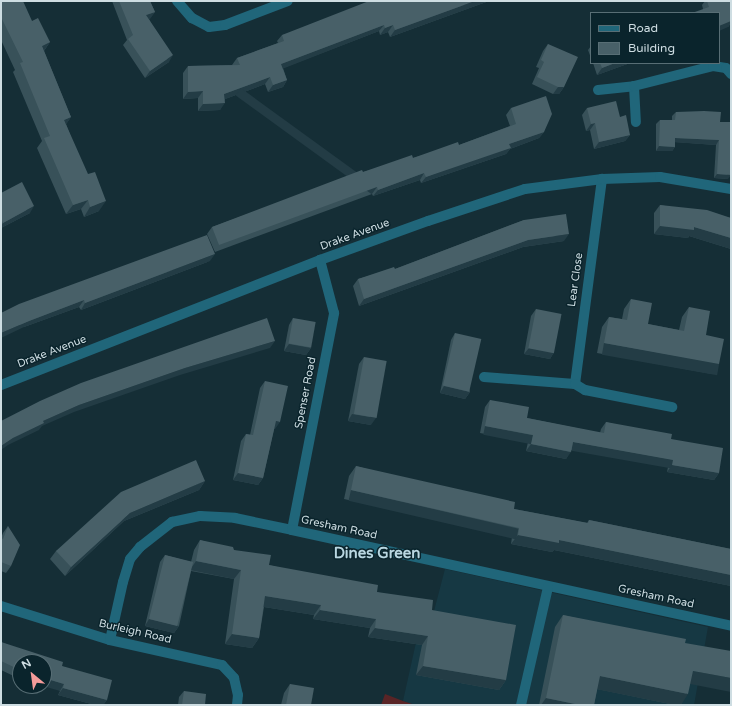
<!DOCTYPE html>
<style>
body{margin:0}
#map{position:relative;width:732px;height:706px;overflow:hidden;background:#152e36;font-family:"Varela Round",sans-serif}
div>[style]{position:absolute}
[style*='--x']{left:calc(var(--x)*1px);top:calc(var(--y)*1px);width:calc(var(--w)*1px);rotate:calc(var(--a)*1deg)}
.built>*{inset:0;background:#163843}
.green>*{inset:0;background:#592426}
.minor>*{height:10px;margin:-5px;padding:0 5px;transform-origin:5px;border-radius:5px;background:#20667a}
.wall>*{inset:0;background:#385159}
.shaded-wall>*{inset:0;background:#233c45;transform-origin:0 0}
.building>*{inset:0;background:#486068;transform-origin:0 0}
span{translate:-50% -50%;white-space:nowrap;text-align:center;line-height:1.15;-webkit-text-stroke:3px #0a242c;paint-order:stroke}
.street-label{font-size:11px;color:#cedde2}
.district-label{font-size:15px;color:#b9d7e1;font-weight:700}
.frame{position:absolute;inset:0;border:2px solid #cedde2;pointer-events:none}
.legend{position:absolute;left:590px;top:12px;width:130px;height:52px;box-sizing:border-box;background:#0a242c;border:1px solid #586e75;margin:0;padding:5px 7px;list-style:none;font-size:12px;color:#cedde2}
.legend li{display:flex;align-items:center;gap:8px;height:20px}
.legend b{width:20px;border:1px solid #586e75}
.north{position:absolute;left:12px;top:654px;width:40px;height:40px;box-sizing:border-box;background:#0a242c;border:1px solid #586e75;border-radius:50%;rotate:331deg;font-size:11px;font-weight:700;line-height:16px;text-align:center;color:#cedde2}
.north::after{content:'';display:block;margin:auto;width:14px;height:18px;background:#f59b9a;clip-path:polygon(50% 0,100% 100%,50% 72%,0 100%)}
</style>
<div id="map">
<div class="built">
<i style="clip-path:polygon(445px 569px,708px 627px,694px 705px,415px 705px,403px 701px,417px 638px,427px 638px)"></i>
</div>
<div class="green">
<i style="clip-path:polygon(385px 694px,403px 701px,415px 705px,381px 705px)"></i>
</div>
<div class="minor">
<i style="--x:177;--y:1;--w:23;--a:49"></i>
<i style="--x:192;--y:18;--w:19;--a:28"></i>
<i style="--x:209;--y:27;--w:16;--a:-7"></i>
<i style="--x:225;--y:25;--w:67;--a:-20.9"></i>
<i style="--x:634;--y:86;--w:36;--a:87"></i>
<i style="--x:598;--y:90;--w:36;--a:-6"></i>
<i style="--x:634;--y:86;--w:81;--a:-14.2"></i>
<i style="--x:713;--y:66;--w:13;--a:9"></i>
<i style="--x:726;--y:68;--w:8;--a:50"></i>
<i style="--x:484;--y:377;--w:91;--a:4.4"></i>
<i style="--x:575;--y:384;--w:207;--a:-82.5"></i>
<i style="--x:575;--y:384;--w:12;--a:31"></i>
<i style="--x:585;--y:390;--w:89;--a:11.1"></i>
<i style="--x:1;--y:385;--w:343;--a:-21.4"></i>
<i style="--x:320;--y:260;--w:115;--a:-19.9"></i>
<i style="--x:428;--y:221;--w:102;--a:-18.3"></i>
<i style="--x:525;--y:189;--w:78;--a:-7.4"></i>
<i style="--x:602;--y:179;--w:58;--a:-2"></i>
<i style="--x:660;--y:177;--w:72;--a:9.6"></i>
<i style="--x:292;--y:530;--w:221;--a:-79"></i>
<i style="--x:334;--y:313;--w:55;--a:-104.8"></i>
<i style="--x:1;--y:606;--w:114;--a:17.3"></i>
<i style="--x:110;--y:640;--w:115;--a:12.6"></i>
<i style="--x:222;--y:665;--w:18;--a:47"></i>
<i style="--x:234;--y:678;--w:17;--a:77"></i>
<i style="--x:238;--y:695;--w:10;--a:96"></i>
<i style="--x:110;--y:640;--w:59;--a:-77.4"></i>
<i style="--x:123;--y:582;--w:24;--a:-73"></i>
<i style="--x:130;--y:559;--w:16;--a:-50"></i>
<i style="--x:140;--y:547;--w:41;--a:-38"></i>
<i style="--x:172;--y:522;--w:29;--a:-12"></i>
<i style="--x:200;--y:516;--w:35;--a:3"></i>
<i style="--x:235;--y:518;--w:58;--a:11.9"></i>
<i style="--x:292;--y:530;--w:449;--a:12.3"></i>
<i style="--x:521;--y:705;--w:121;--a:-77.1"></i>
</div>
<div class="wall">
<i style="clip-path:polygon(1px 1px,32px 21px,50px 42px,44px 51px,71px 117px,66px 124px,99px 211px,84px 217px,81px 209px,66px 214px,37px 148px,42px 141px,13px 72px,15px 70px,1px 40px)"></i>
<i style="clip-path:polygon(112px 1px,150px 1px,155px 12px,149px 19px,169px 62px,145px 78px,123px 45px,127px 40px)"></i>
<i style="clip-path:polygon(489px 1px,390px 37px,388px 32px,380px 35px,379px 31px,283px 68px,287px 80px,283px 87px,268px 92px,265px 84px,225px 99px,220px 110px,198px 111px,198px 98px,183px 99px,183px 73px,188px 66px,232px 65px,237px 58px,278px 43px,277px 41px,282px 35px)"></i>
<i style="clip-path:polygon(705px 1px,731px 1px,731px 23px,728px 27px,703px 9px,702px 5px)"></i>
<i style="clip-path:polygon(548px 44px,564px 87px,559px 94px,553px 94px,532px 84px,539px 68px,536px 67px,543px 51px)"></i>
<i style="clip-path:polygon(591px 46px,591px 58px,588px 50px)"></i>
<i style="clip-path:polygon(593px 63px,630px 63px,597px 75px)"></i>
<i style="clip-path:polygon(511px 108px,544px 132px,539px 138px,510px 149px,506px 154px,421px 183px,420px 180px,373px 196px,372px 194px,215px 252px,207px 234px,212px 227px,363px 172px,459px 145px,510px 126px,506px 115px)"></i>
<i style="clip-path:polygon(587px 108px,630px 135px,625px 141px,594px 149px,590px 130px,586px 131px,582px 115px)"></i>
<i style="clip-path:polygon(676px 112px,720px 122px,728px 179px,714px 178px,716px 145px,675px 142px,675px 147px,672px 151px,656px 151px,656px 124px,660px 120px,672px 120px,672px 116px)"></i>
<i style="clip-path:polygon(1px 193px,30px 213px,1px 228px)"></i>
<i style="clip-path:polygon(660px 205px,731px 218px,731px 249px,689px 236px,688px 238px,654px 234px,654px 213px)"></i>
<i style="clip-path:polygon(524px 220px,564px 241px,523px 247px,359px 306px,353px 286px,358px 279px,395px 269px)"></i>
<i style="clip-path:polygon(210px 261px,81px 310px,79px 307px,24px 327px,1px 313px)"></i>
<i style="clip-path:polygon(631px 299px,648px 324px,679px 330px,682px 317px,689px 307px,706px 335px,712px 374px,597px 353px,602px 327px,609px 317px,622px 319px,624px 309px)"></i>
<i style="clip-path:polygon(536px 309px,554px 352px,550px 359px,524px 354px,531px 316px)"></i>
<i style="clip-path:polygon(293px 318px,311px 348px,306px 355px,284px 351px,289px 325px)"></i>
<i style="clip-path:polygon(455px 333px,470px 392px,465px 399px,440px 393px,451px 340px)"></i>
<i style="clip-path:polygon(364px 357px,371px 425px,348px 421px,359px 364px)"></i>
<i style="clip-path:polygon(265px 381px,275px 429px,274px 429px,263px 478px,258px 485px,233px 480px,241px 441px,246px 434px,250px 435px,260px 388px)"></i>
<i style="clip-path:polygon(490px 400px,527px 418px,600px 433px,601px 429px,606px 422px,671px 439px,719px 473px,714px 480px,667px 472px,668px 467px,571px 450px,566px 459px,526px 451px,528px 442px,480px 433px,485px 407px)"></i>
<i style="clip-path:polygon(356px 466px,514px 509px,587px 523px,589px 520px,731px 549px,731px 586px,554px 550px,552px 552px,511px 544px,512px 537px,344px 499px,349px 476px)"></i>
<i style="clip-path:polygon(205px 481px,199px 490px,124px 521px,65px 576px,50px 559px,56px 551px)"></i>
<i style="clip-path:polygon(8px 526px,11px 566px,6px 573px,1px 571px,1px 538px,3px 533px)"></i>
<i style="clip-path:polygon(200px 540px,234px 550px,269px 565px,377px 592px,432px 610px,506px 680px,499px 690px,416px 675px,422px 645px,368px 637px,370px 628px,313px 619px,314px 615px,264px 607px,259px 638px,252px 648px,225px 644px,234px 579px,191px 571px,179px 626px,174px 633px,145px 626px,160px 562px,165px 555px,191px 562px,194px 550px)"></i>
<i style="clip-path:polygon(563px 615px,685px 643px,690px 684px,681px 705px,675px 705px,597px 689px,594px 705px,539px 705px,555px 627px)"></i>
<i style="clip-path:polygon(1px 642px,62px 666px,107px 700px,103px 705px,95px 705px,58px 695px,60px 691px,20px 662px,20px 679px,1px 670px)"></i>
<i style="clip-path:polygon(290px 684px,311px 705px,281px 705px,284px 693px)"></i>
<i style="clip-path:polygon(184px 691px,205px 705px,178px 705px,179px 697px)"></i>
</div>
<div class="shaded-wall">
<i style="clip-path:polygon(475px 1px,489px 1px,390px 37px,395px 30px)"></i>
<i style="clip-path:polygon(155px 12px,150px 19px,142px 22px,146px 15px)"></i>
<i style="clip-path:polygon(731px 18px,731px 23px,728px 27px,719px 31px,719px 26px)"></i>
<i style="clip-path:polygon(384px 25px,379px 31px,277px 71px,281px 64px)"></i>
<i style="clip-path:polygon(393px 25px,388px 32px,380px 35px,385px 28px)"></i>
<i style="clip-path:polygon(50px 42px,43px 52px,42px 46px)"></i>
<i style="clip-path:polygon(173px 55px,169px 62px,145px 78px,150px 71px)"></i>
<i style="clip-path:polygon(615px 63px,630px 63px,597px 75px,602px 68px)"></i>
<i style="clip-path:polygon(270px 77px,265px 84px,220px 101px,224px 94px)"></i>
<i style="clip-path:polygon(287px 80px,283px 87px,268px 92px,273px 85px)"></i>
<i style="clip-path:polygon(558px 87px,564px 87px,559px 94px,553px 94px)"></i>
<i style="clip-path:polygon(203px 91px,198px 98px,183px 99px,188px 92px)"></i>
<i style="clip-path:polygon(225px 103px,220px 110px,198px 111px,203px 104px)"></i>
<i style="clip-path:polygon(71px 117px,65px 126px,64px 120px)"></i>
<i style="clip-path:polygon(595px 123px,590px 130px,586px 131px,591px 124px)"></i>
<i style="clip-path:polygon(544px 132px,539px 138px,510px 149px,506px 154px,421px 183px,426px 177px,509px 144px)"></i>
<i style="clip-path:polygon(630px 135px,625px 141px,594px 149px,599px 142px)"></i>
<i style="clip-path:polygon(675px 138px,719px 140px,716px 145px,672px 142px)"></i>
<i style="clip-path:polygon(659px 146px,675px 147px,672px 151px,656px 151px)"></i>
<i style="clip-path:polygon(424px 173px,420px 180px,373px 196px,378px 190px)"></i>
<i style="clip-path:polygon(717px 174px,731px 175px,728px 179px,714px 178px)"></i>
<i style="left:377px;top:187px;width:9px;height:168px;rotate:126deg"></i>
<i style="clip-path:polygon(88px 200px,81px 209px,66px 214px,73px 205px)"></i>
<i style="clip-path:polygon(106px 201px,99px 211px,84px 217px,90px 207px)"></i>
<i style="clip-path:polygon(34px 206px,30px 213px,1px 228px,1px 226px,3px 223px)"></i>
<i style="clip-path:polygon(660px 226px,694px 227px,731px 238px,731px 249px,689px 236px,688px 238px,654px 234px)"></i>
<i style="clip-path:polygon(569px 234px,564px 241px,523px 247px,359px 306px,364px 299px,528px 240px)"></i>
<i style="clip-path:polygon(215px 254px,210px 261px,81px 310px,85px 303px)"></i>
<i style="clip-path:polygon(84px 300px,79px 307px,24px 327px,1px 338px,1px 333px,29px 321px)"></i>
<i style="clip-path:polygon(275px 341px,270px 348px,180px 375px,74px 412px,42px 426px,39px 430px,8px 445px,1px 450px,1px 446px,13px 438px,43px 421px,79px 405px,185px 368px)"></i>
<i style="left:604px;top:343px;width:117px;height:12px;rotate:10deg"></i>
<i style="clip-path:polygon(289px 344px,311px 348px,306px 355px,284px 351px)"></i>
<i style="clip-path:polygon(529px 348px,554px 352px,550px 359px,524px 354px)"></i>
<i style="clip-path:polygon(444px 386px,470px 392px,465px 399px,440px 393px)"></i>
<i style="clip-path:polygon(352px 414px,376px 418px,371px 425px,348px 421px)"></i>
<i style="clip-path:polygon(276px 421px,280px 422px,275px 429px,271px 428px)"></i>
<i style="left:485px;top:426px;width:49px;height:9px;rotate:11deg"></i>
<i style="left:573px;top:442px;width:102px;height:9px;rotate:10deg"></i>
<i style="clip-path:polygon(531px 444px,571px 452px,566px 459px,526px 451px)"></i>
<i style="clip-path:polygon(672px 465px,719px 473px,714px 480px,667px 472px)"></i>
<i style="clip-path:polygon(238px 473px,263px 478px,258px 485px,233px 480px)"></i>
<i style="clip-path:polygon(205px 481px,199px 490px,124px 521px,65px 576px,71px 567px,130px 513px)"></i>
<i style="left:351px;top:490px;width:172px;height:11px;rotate:13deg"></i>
<i style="clip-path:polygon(518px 535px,559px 540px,731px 575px,731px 586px,554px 550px,552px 552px,511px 544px)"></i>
<i style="clip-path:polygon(196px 561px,241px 570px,234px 579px,190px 570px)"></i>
<i style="clip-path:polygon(265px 596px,321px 605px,314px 615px,258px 606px)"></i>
<i style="clip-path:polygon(320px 610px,376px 619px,370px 628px,313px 619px)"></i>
<i style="clip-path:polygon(149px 619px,179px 626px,174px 633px,145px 626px)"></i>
<i style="clip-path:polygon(375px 628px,428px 636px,422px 645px,368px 637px)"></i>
<i style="clip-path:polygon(232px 634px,259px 638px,252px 648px,225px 644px)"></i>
<i style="clip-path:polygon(423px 666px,506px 680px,499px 690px,416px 675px)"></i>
<i style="clip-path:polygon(693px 671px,731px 678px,731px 692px,685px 683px)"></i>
<i style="clip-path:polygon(600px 676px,688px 694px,681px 705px,675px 705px,591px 688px)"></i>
<i style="clip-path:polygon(44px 678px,64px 684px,60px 691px,43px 686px,44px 686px)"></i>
<i style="clip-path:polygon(63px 688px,107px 700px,103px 705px,95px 705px,58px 695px)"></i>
<i style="clip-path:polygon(546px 698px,580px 705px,541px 705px)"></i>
</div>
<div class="building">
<i style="clip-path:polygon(1px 1px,23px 1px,32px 21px,38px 18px,50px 42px,42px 46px,71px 117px,64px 120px,88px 174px,95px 172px,106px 201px,90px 207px,88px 200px,73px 205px,44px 138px,50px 136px,20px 63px,23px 62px,1px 17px)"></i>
<i style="clip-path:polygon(119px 1px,150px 1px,155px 12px,146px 15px,173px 55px,150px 71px,128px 39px,133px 35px)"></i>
<i style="clip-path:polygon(369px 1px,475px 1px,395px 30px,393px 25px,385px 28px,384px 25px,281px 64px,287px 80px,273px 85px,270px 77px,224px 94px,225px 103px,203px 104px,203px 91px,188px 92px,188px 66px,240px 65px,237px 58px,284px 41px,282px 35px)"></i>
<i style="clip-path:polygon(707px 1px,731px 1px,731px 21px,719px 26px,719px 13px,692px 13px,709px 7px)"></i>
<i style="clip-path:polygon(548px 44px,578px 57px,564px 87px,558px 87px,537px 77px,544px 62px,541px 60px)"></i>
<i style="clip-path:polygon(600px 63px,615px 63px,602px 68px)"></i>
<i style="clip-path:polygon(546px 96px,552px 114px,544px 132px,509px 144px,511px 148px,426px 177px,424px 173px,378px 190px,377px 187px,219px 245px,212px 227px,362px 170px,363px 172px,412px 155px,413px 158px,458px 142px,459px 145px,516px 124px,511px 108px)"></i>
<i style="clip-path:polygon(616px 101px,620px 117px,626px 115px,630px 135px,599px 142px,595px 123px,591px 124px,587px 108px)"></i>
<i style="clip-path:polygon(704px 111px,721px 112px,720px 122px,731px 122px,731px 175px,717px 174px,719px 140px,675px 138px,675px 147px,659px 146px,660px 120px,675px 120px,676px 112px)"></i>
<i style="clip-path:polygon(22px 182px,34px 206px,3px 223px,1px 219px,1px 193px)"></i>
<i style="clip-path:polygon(660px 205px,707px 210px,731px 218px,731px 238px,694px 227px,694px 230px,660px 226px)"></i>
<i style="clip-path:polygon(566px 214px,569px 234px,528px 240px,364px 299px,358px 279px,394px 267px,395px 269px,524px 220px)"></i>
<i style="clip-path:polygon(207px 235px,215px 254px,85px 303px,84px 300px,29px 321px,1px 333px,1px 313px,19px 304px)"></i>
<i style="clip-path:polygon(631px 299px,652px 303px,648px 324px,684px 331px,689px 307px,710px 311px,706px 335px,724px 339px,719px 364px,604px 343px,609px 317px,627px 320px)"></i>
<i style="left:536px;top:309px;width:26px;height:40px;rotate:11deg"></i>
<i style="clip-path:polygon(267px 318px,275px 341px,185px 368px,79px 405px,43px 421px,44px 423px,13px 438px,1px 446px,1px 421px,40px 401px,81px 383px)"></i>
<i style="left:293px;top:318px;width:23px;height:26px;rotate:10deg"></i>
<i style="left:455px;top:333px;width:27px;height:54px;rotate:13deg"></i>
<i style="left:364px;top:357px;width:23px;height:58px;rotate:10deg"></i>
<i style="clip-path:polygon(265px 381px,288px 386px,280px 422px,276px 421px,263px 478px,238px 473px,246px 434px,253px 435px)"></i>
<i style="clip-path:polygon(490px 400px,529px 407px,527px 418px,604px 433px,606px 422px,672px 434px,671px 439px,723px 448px,719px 473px,672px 465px,673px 460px,573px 442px,571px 452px,531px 444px,533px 435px,485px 426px)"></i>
<i style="clip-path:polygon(196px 460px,205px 481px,130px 513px,71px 567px,56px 551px,121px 492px)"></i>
<i style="clip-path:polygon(356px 466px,515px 502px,514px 509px,588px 523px,589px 520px,731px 549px,731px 575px,559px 540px,559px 543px,518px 535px,519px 528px,351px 490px)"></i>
<i style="clip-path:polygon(8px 526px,20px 545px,11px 566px,1px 562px,1px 538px,3px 539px)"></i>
<i style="clip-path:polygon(200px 540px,233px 547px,234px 550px,271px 555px,269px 565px,378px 585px,377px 592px,433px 600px,432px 610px,516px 625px,506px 680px,423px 666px,428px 636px,375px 628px,376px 619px,320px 610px,321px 605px,265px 596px,259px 638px,232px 634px,241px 570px,196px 561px)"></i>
<i style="left:165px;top:555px;width:29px;height:66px;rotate:14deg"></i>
<i style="clip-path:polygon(563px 615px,686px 639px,685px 643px,731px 651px,731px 678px,693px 671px,688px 694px,600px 676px,594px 705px,580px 705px,546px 698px)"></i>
<i style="clip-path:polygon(1px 642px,63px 662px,62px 666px,112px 680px,107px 700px,63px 688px,64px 684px,44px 678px,44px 662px,20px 662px,20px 670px,1px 661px)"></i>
<i style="clip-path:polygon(290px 684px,314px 688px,311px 705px,286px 705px)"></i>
<i style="clip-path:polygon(184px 691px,206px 694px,205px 705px,182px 705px)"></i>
</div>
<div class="street-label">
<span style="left:355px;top:235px;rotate:-20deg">Drake Avenue</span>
<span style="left:576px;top:280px;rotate:-82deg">Lear Close</span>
<span style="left:52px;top:352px;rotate:-21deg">Drake Avenue</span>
<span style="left:306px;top:393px;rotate:-79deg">Spenser Road</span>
<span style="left:339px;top:528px;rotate:12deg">Gresham Road</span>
<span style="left:656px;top:597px;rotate:12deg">Gresham Road</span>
<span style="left:135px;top:632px;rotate:13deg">Burleigh Road</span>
</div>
<div class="district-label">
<span style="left:377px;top:554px">Dines Green</span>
</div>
<div class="frame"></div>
<ul class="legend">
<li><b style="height:5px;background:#20667a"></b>Road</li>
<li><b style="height:11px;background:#486068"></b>Building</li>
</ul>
<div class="north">N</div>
</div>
